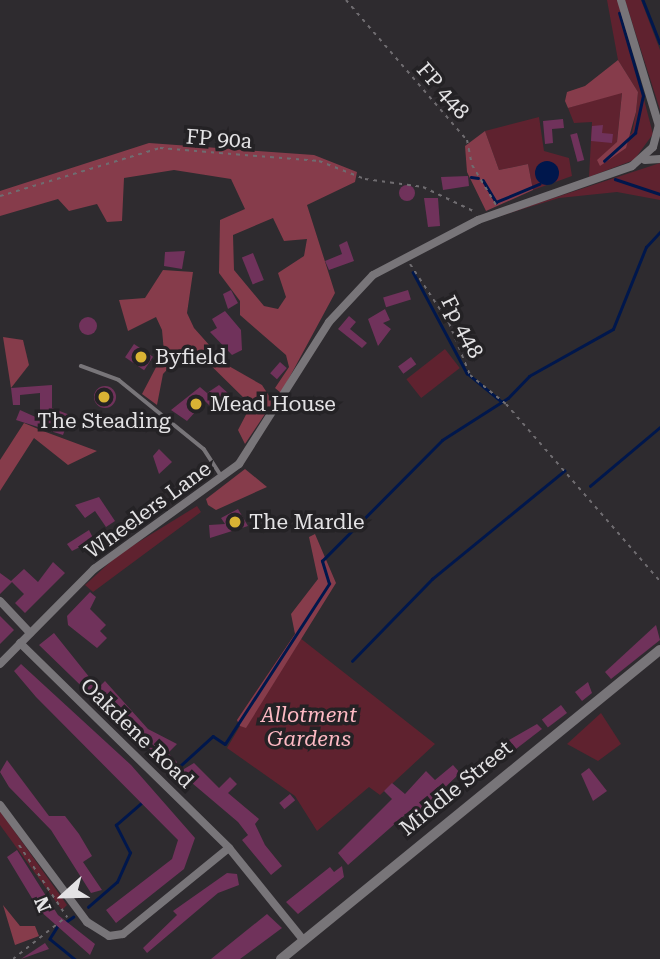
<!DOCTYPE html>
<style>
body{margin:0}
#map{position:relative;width:660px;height:959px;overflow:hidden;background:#2e2b2f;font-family:"Roboto Serif",serif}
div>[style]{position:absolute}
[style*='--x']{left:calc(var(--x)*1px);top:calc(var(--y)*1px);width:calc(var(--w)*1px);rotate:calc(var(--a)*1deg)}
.green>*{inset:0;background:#5f222f;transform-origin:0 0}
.forest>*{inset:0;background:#863c4b}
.water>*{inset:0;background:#00174c}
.round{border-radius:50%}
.stream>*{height:2.5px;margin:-1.25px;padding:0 1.25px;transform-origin:1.25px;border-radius:1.25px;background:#00174c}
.building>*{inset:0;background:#70325b;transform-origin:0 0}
.path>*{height:2px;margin-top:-1px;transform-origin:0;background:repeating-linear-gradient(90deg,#6f6c70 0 3.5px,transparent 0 8.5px)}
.lane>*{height:3.5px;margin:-1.75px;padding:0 1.75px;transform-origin:1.75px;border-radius:1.75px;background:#787579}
.street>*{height:8px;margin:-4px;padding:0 4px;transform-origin:4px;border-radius:4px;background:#787579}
.secondary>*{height:10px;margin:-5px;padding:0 5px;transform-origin:5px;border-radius:5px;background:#787579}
.dots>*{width:19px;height:19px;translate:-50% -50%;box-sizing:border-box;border:4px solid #242225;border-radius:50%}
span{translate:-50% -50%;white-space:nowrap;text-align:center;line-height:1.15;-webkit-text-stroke:7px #242225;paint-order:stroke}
.street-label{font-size:21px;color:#e3e2e4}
.poi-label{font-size:21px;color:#e3e2e4}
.left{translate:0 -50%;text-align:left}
.park-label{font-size:21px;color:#fdb9c3;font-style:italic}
.north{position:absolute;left:28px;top:861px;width:70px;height:70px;-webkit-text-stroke:5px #242225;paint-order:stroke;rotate:248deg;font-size:19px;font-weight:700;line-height:28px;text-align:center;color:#e3e2e4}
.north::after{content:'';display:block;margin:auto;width:24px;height:32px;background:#e3e2e4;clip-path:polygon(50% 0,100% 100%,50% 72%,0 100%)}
</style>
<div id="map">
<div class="green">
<i style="clip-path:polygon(607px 0,618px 0,653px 134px,634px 160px,589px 177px,592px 122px,574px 123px,568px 108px,622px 92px,617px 142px,632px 133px,636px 112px,638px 92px,618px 60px)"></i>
<i style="clip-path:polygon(625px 0,641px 0,660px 50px,660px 110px)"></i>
<i style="clip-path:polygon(539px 117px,544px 151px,569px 158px,572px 176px,533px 190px,528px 164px,499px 170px,485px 131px)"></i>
<i style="clip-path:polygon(660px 163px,660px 200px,617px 192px,559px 198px,490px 219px)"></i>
<i style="left:445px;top:349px;width:24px;height:49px;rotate:52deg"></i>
<i style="clip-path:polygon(197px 506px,201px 512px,93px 592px,85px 585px,119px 554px)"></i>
<i style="clip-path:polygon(295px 634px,435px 744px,380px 795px,369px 787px,317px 831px,295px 796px,227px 748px,240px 726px,237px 720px)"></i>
<i style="clip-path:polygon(601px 713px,621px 744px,598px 761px,567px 744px)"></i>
<i style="clip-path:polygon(0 811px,67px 905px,62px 910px,0 825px)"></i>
</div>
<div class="forest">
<i style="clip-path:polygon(618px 60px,638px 92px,636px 112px,626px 148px,600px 166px,597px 160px,617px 142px,622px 93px,568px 108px,565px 101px,567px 92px,585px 86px)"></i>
<i style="clip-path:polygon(485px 131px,499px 170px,528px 164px,533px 190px,486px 211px,467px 172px,465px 146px)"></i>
<i style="clip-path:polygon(evenodd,149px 143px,314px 155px,357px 172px,355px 182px,307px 205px,335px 293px,281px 393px,275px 388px,289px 367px,286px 355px,240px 315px,240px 301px,219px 273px,220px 220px,245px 209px,231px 179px,174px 170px,124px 178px,122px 221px,107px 222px,97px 204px,69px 211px,58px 199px,0 216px,0 191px,149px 143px,273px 218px,284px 241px,307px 239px,304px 256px,278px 273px,286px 297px,278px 309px,264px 306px,234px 270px,233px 235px,273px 218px)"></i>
<i style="clip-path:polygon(163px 270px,193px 272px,187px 313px,194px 328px,227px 365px,262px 385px,273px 402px,245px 444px,238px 430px,251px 405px,190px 345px,163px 374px,157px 405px,142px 394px,164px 352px,162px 330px,156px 317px,128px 331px,119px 300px,145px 298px)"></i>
<i style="clip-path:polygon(3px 337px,23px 340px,29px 365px,11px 388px)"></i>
<i style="clip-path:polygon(24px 423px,43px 431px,97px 451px,68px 465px,34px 438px,0 491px,0 460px)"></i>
<i style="clip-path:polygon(245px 469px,267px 487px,216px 510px,208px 505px,206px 499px)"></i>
<i style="clip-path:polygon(315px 534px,336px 583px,246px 728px,240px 726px,237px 720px,295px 634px,291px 614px,318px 579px,309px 537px)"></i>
<i style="clip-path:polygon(3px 905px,20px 926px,35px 926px,39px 936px,15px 945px)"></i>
</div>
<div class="water">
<i class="round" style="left:535px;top:161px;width:24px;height:24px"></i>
</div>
<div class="stream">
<i style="--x:643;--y:0;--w:46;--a:68.4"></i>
<i style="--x:604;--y:161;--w:42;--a:-42.1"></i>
<i style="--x:635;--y:133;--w:38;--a:-78"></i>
<i style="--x:643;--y:96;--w:86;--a:-106.1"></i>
<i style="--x:471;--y:177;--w:7;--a:8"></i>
<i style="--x:615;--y:179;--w:47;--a:18.4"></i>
<i style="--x:483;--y:180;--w:26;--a:59"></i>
<i style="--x:496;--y:202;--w:47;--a:-22.7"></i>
<i style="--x:413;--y:272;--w:115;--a:61.9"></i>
<i style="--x:467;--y:373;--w:45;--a:39.6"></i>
<i style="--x:590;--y:486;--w:92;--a:-40.1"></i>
<i style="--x:352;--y:661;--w:115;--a:-45.7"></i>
<i style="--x:432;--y:579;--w:171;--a:-39.3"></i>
<i style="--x:169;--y:776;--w:59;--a:-42.3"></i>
<i style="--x:213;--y:736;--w:14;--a:34"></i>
<i style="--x:225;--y:744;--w:191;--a:-57"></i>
<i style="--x:329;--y:584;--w:24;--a:-107"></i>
<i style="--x:322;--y:561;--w:170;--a:-45.2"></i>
<i style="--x:442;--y:440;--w:78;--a:-32.5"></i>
<i style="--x:508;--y:398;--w:30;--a:-46"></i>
<i style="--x:529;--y:376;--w:96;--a:-29.2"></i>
<i style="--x:613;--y:329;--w:88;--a:-68.1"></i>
<i style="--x:646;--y:247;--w:21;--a:-47"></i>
<i style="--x:88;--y:907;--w:38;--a:-41"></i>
<i style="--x:117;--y:882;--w:32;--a:-66"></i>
<i style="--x:130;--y:853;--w:31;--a:-117"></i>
<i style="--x:116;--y:825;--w:35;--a:-41"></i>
<i style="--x:64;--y:923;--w:11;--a:-34"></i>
<i style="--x:58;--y:926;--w:15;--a:122"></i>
<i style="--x:50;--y:939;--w:32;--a:39"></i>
</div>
<div class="building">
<i style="clip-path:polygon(563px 119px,564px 128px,552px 129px,553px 143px,545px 144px,543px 121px)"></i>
<i style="clip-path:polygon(603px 125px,602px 133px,613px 134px,612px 143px,591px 141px,592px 126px)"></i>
<i style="left:577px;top:133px;width:28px;height:7px;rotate:75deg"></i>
<i style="clip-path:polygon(468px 176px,469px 186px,443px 190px,441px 177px)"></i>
<i class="round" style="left:399px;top:185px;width:16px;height:16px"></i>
<i style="clip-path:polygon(424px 198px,438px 198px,440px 226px,428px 227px)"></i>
<i style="clip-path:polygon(347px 241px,354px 261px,329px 270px,325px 261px,342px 254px,339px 245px)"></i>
<i style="clip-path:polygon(185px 251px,182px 269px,164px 266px,165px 252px)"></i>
<i style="left:253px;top:253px;width:29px;height:12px;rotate:68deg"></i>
<i style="clip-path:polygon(231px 290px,238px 303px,228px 309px,223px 294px)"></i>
<i style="left:408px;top:290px;width:10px;height:26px;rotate:73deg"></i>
<i style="clip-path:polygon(385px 309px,390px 320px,383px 323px,391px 329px,378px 346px,368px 319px)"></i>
<i style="clip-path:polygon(225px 311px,241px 330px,242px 350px,232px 355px,210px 332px,217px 328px,212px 319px)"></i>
<i style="clip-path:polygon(349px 316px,356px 322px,350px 329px,367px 343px,362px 348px,338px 329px)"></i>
<i class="round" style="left:79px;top:317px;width:18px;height:18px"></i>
<i style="left:134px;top:344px;width:23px;height:16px;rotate:34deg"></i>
<i style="left:411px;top:357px;width:9px;height:16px;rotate:54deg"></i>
<i style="left:280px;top:362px;width:9px;height:15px;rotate:41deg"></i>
<i style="clip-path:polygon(52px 385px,52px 408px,70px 415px,63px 435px,16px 420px,20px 410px,40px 419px,40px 393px,20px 395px,20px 405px,13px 405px,11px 388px)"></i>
<i style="clip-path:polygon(219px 385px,229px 394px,214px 410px,205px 401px,187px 421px,171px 410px,200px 387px,207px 393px)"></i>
<i class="round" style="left:94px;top:386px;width:22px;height:22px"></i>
<i style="clip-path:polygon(159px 449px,172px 462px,159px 474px,153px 456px)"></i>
<i style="clip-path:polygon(99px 497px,115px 521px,106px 527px,95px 511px,85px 518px,75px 505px)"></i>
<i style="clip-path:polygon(238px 509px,248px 526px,210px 538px,209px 525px,225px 524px,221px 518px)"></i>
<i style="clip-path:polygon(89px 530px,94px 540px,72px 551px,67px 544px)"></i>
<i style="clip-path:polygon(53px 562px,65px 573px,25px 613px,15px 603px,24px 594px,12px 582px,0 594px,0 573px,11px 581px,24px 569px,38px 582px)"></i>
<i style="clip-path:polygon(90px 592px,96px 597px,90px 609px,106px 625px,100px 631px,107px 638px,97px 648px,68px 625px,67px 616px)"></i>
<i style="clip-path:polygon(0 616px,14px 630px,0 644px)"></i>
<i style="clip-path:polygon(656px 625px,660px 640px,611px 679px,605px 672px)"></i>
<i style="clip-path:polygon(54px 633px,98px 688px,105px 681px,148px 729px,177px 744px,168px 753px,177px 762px,169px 771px,39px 645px)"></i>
<i style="clip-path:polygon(21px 664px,131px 765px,195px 838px,184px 869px,116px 923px,106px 910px,172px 859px,178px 840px,36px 697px,14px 671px)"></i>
<i style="clip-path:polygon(588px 682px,592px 693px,582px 701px,575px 692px)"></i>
<i style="left:561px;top:705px;width:10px;height:24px;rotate:53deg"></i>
<i style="clip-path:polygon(537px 724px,542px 729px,516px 749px,509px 740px)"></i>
<i style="clip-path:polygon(7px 760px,49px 816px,65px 816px,79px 834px,92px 856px,83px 862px,102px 890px,91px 893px,51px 830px,9px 787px,0 772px)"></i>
<i style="clip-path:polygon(194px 763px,219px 788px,230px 777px,237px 784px,228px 793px,259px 819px,255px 824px,265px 845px,282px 866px,271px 875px,242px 840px,248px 835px,238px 822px,179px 772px)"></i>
<i style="clip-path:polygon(453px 765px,460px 773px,412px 819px,406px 814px,348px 865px,338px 853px,392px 799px,384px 791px,392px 783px,405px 794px,426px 771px,435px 780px)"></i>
<i style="clip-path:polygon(589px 768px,607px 791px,593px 801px,581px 774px)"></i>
<i style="left:290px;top:794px;width:8px;height:14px;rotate:50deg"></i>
<i style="clip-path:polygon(17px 850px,58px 915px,95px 944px,90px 955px,39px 910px,7px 857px)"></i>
<i style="clip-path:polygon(342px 866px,344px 877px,298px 914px,286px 902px,330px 867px,334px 872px)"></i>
<i style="clip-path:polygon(227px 873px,237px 874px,239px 885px,218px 893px,147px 953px,143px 948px,177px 915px,173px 911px)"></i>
<i style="clip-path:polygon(267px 914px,282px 928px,240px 959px,211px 959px)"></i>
<i style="clip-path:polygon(45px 943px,49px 949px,21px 959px)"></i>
</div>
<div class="path">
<i style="--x:346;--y:0;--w:185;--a:49.2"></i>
<i style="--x:467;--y:140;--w:25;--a:79"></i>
<i style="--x:472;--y:165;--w:47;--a:59"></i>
<i style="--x:0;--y:196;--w:167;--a:-16.7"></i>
<i style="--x:160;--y:148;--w:160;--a:4.7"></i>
<i style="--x:319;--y:161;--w:49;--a:21.4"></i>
<i style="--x:365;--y:179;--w:59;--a:7.9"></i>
<i style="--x:423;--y:187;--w:55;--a:25.6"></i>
<i style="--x:410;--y:264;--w:71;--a:56.5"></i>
<i style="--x:449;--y:323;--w:56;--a:68"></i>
<i style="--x:470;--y:375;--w:46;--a:38.9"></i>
<i style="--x:506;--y:404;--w:235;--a:49"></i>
<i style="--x:19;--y:845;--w:87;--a:56.3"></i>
<i style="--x:13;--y:959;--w:68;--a:-38.4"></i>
</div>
<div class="lane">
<i style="--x:81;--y:366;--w:40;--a:20.2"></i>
<i style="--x:119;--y:380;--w:109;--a:39.1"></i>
<i style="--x:204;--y:449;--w:33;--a:57"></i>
</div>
<div class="street">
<i style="--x:621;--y:0;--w:135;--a:73.2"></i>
<i style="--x:645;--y:160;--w:15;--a:-4"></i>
<i style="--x:0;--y:601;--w:44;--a:46.8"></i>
<i style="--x:20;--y:643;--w:293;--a:44.4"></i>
<i style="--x:229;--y:848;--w:119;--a:51.1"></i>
<i style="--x:0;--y:664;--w:134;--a:-45.3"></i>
<i style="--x:94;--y:569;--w:179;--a:-35.9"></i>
<i style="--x:239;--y:464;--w:168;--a:-57.6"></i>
<i style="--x:329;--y:322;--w:64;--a:-46.9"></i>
<i style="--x:373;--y:275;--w:119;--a:-27.6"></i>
<i style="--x:478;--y:220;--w:163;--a:-19.3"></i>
<i style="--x:632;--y:166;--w:28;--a:-42"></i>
<i style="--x:653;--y:147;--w:23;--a:-75"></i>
<i style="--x:0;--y:805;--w:146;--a:53.4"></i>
<i style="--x:87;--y:922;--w:26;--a:32"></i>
<i style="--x:109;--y:936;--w:14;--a:-8"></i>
<i style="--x:123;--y:934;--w:136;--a:-39.1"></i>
</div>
<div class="secondary">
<i style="--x:281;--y:959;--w:489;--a:-39.2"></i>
</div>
<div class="dots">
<i style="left:141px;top:357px;background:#d9b334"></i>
<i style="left:104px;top:397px;background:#d9b334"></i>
<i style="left:196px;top:404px;background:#d9b334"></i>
<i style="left:235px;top:522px;background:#d9b334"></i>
</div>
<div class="street-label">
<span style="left:443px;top:91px;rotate:49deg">FP 448</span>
<span style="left:219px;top:139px;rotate:4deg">FP 90a</span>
<span style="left:462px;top:327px;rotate:63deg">Fp 448</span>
<span style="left:148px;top:510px;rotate:-36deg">Wheelers Lane</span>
<span style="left:137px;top:733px;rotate:44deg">Oakdene Road</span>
<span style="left:456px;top:788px;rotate:-39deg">Middle Street</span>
</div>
<div class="poi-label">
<span class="left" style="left:155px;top:357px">Byfield</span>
<span class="left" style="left:210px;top:404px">Mead House</span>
<span style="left:104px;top:421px">The Steading</span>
<span class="left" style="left:249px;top:522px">The Mardle</span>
</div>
<div class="park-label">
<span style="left:309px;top:727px">Allotment<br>Gardens</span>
</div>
<div class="north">N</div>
</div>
